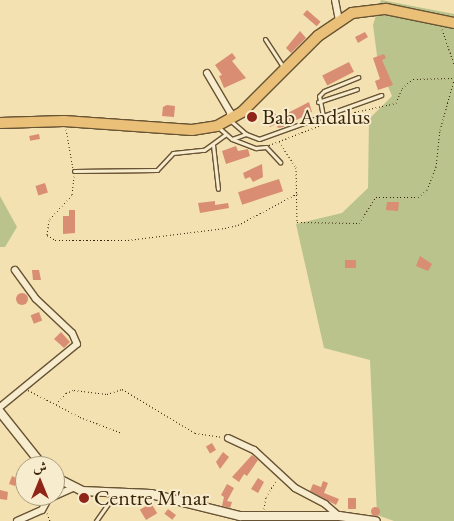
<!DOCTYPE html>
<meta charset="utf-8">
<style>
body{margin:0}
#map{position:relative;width:454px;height:521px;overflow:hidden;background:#f3e1b2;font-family:"EB Garamond",Amiri,serif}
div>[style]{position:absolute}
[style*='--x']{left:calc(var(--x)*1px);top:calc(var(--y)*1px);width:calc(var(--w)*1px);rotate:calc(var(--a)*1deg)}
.green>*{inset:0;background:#bac38c}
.building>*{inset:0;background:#d98d72;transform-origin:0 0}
.round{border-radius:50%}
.path>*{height:1px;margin-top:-0.5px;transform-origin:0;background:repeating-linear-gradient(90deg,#3a2409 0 1px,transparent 0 3.5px)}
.roads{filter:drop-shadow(1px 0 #685333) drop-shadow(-1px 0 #685333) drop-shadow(0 1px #685333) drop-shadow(0 -1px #685333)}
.service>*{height:3px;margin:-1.5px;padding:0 1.5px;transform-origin:1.5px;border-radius:1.5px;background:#f7eccd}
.minor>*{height:6px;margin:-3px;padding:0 3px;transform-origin:3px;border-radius:3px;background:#f7eccd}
.tertiary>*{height:8px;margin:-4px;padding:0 4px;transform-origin:4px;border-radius:4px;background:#f7eccd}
.primary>*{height:10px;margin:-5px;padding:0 5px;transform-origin:5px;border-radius:5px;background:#eac079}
.dots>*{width:14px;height:14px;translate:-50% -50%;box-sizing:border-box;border:2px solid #f7eccd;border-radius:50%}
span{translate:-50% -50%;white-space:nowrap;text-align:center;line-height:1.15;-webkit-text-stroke:4px #f7eccd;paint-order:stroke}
.poi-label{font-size:22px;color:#3a2409}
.left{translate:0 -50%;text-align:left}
.north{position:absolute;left:15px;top:456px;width:50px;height:50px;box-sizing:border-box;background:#f7eccd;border:1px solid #ab9c7f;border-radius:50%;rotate:0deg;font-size:14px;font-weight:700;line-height:20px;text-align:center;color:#3a2409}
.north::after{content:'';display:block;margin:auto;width:18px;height:22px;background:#8f2418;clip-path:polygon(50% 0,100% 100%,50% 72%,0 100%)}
</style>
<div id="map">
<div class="green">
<i style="clip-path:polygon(381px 0,454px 14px,454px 521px,394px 521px,377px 515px,370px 360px,324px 348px,296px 224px,342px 213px,368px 188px,369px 119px,392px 96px,378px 63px,373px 25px)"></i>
<i style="clip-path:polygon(0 196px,17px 227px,5px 247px,0 247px)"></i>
</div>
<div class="building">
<i style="left:307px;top:10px;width:18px;height:6px;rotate:41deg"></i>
<i style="clip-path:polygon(300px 31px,306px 38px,291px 53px,286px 48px)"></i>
<i style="clip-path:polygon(365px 32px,368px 37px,358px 43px,355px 37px)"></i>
<i style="clip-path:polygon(232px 53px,236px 58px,232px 61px,246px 78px,224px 88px,219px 76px,222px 75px,215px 65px)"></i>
<i style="clip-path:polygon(384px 54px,386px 58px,382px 60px,393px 85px,378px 90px,375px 81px,380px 79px,373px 58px)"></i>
<i style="left:349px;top:62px;width:11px;height:30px;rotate:63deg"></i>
<i style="clip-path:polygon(309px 102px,312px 112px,283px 127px,278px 128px,276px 124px,270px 127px,267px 123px,274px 120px,270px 112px,273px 110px,278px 118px)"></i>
<i style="clip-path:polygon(167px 105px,175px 106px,174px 117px,162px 116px,163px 107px)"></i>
<i style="left:39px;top:134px;width:5px;height:10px;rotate:79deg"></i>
<i style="clip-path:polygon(236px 146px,238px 151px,248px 149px,250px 156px,226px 164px,222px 151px)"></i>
<i style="clip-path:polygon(262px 164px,263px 177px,253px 182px,250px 177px,245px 179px,243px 173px)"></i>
<i style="left:279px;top:179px;width:13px;height:43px;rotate:72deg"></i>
<i style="left:45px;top:183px;width:10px;height:10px;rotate:73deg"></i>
<i style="clip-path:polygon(215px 201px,215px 205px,228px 203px,229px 208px,200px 213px,198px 203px)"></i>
<i style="clip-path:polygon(387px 202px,399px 202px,398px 211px,386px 210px)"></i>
<i style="clip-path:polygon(69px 210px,75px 210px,75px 233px,63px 234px,63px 216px,69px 216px)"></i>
<i style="clip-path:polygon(420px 256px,432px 264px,428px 271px,416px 266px)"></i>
<i style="left:356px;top:260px;width:8px;height:11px;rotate:90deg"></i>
<i style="clip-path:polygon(32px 270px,39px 270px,41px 280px,33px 280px)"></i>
<i class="round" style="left:16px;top:293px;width:12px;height:12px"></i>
<i style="left:39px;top:312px;width:9px;height:9px;rotate:69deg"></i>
<i style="clip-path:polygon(61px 332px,70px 342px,64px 348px,54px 339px)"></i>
<i style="left:212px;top:443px;width:8px;height:7px;rotate:60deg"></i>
<i style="clip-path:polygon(223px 452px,229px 457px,220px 469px,216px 462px)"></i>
<i style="clip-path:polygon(252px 455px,258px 460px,247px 476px,244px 474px,239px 482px,232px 477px)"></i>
<i style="clip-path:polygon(12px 476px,18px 479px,15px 486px,9px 484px)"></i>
<i style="clip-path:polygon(258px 478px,264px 482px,258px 493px,251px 489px)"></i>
<i style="clip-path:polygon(323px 481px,328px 483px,324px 493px,339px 499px,336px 505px,310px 491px,313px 484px,321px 487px)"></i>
<i style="clip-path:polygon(227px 484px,234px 488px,227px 501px,232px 502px,230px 508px,222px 506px,224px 497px,221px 495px)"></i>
<i style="clip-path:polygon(0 490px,8px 492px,7px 500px,0 499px)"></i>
<i style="left:348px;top:498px;width:8px;height:11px"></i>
<i style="left:151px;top:503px;width:12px;height:13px;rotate:59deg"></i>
<i class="round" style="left:370.5px;top:506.5px;width:9px;height:9px"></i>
<i style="left:168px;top:509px;width:10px;height:6px;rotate:37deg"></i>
</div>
<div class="path">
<i style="--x:442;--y:29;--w:37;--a:71"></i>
<i style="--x:66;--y:129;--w:39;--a:80"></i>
<i style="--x:279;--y:142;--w:30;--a:56"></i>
<i style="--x:296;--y:167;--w:55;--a:89"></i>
<i style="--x:297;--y:222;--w:62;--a:0.9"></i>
<i style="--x:359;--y:223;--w:31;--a:-57"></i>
<i style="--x:376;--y:197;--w:42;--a:0"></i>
<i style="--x:418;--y:197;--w:11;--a:-38"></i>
<i style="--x:427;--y:190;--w:25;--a:-69"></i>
<i style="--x:436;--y:167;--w:37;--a:-84"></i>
<i style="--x:440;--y:130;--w:52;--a:-74.4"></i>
<i style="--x:269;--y:145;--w:92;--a:-21"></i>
<i style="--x:355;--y:112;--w:42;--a:-12.4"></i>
<i style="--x:396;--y:103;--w:16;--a:-68"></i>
<i style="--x:402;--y:88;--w:14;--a:-39"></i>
<i style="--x:413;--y:79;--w:41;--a:-1.4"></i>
<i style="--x:74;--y:176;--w:19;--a:96"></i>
<i style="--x:72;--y:195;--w:34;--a:133"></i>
<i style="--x:49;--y:220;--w:15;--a:98"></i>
<i style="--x:47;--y:235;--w:9;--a:32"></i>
<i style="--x:55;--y:240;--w:73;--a:0"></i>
<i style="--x:128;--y:240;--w:98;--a:-7.1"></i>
<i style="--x:225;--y:228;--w:13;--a:-13"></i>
<i style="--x:238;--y:225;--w:68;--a:-28.1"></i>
<i style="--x:28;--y:390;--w:59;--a:27.4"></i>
<i style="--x:80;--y:417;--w:45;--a:20.9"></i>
<i style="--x:56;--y:404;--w:15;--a:-48"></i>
<i style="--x:66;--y:393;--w:9;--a:-21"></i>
<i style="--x:74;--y:390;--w:33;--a:7"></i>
<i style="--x:107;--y:394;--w:16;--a:-18"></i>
<i style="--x:122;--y:389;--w:85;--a:31.1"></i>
<i style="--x:195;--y:433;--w:28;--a:8"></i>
<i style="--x:264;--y:509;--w:12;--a:-81"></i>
<i style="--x:266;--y:497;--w:21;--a:-59"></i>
<i style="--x:47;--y:513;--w:9;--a:69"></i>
</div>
<div class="roads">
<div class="service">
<i style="--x:265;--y:39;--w:33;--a:57"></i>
<i style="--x:318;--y:102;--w:41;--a:-18.4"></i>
<i style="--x:323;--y:116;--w:20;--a:-101"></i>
<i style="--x:319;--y:96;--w:7;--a:-45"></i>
<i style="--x:324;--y:91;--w:37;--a:-22"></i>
<i style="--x:231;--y:121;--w:20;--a:41"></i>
<i style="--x:246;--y:134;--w:14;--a:21"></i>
<i style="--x:259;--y:139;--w:130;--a:-19.8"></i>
<i style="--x:218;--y:127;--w:18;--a:41"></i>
<i style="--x:232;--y:139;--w:26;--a:21"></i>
<i style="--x:256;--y:148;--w:10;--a:-6"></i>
<i style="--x:266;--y:147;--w:21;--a:47"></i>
<i style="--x:232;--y:139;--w:15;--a:-20"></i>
<i style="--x:213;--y:145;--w:44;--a:83.5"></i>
<i style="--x:74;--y:171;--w:83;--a:-0.7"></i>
<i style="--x:157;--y:170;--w:23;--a:-47"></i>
<i style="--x:173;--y:153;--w:31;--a:-6"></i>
<i style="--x:204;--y:150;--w:26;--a:-36"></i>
<i style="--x:96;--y:521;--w:32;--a:-55"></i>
</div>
<div class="minor">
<i style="--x:335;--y:0;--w:20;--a:79"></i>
<i style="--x:207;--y:73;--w:45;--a:59.5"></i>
<i style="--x:230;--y:112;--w:8;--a:90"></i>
<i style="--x:0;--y:407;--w:99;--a:-39.3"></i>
<i style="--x:77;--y:344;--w:12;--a:-114"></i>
<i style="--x:72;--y:333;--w:50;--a:-136.6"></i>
<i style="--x:36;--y:299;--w:36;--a:-126"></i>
<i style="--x:228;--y:438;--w:29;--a:25"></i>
<i style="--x:254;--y:450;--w:56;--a:42.8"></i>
<i style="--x:295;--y:488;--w:34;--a:28"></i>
<i style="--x:325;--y:504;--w:18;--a:41"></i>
<i style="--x:17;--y:521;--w:27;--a:-24"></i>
<i style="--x:42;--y:510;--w:13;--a:-61"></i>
<i style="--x:48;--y:499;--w:27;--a:-24"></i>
</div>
<div class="tertiary">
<i style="--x:0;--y:412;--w:69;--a:51.5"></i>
<i style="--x:55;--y:477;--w:30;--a:27"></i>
<i style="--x:82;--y:491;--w:69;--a:2.5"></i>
<i style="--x:151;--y:494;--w:92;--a:13.9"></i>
<i style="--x:240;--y:516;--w:99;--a:0"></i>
<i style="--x:339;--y:516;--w:37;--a:8"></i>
</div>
<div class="primary">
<i style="--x:0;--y:123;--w:64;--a:-1.8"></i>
<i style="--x:64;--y:121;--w:128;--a:4"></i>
<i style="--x:192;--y:130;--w:25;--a:-9"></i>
<i style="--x:217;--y:126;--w:29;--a:-29"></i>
<i style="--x:242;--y:112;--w:107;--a:-45"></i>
<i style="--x:318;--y:36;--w:41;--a:-34.1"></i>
<i style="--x:352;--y:13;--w:34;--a:-7"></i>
<i style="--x:386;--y:9;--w:69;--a:11.6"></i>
</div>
</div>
<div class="dots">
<i style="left:252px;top:117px;background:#8f2418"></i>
<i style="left:84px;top:498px;background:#8f2418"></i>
</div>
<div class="poi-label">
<span class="left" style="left:262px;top:117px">Bab Andalus</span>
<span class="left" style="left:94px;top:498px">Centre M'nar</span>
</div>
<div class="north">ش</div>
</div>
